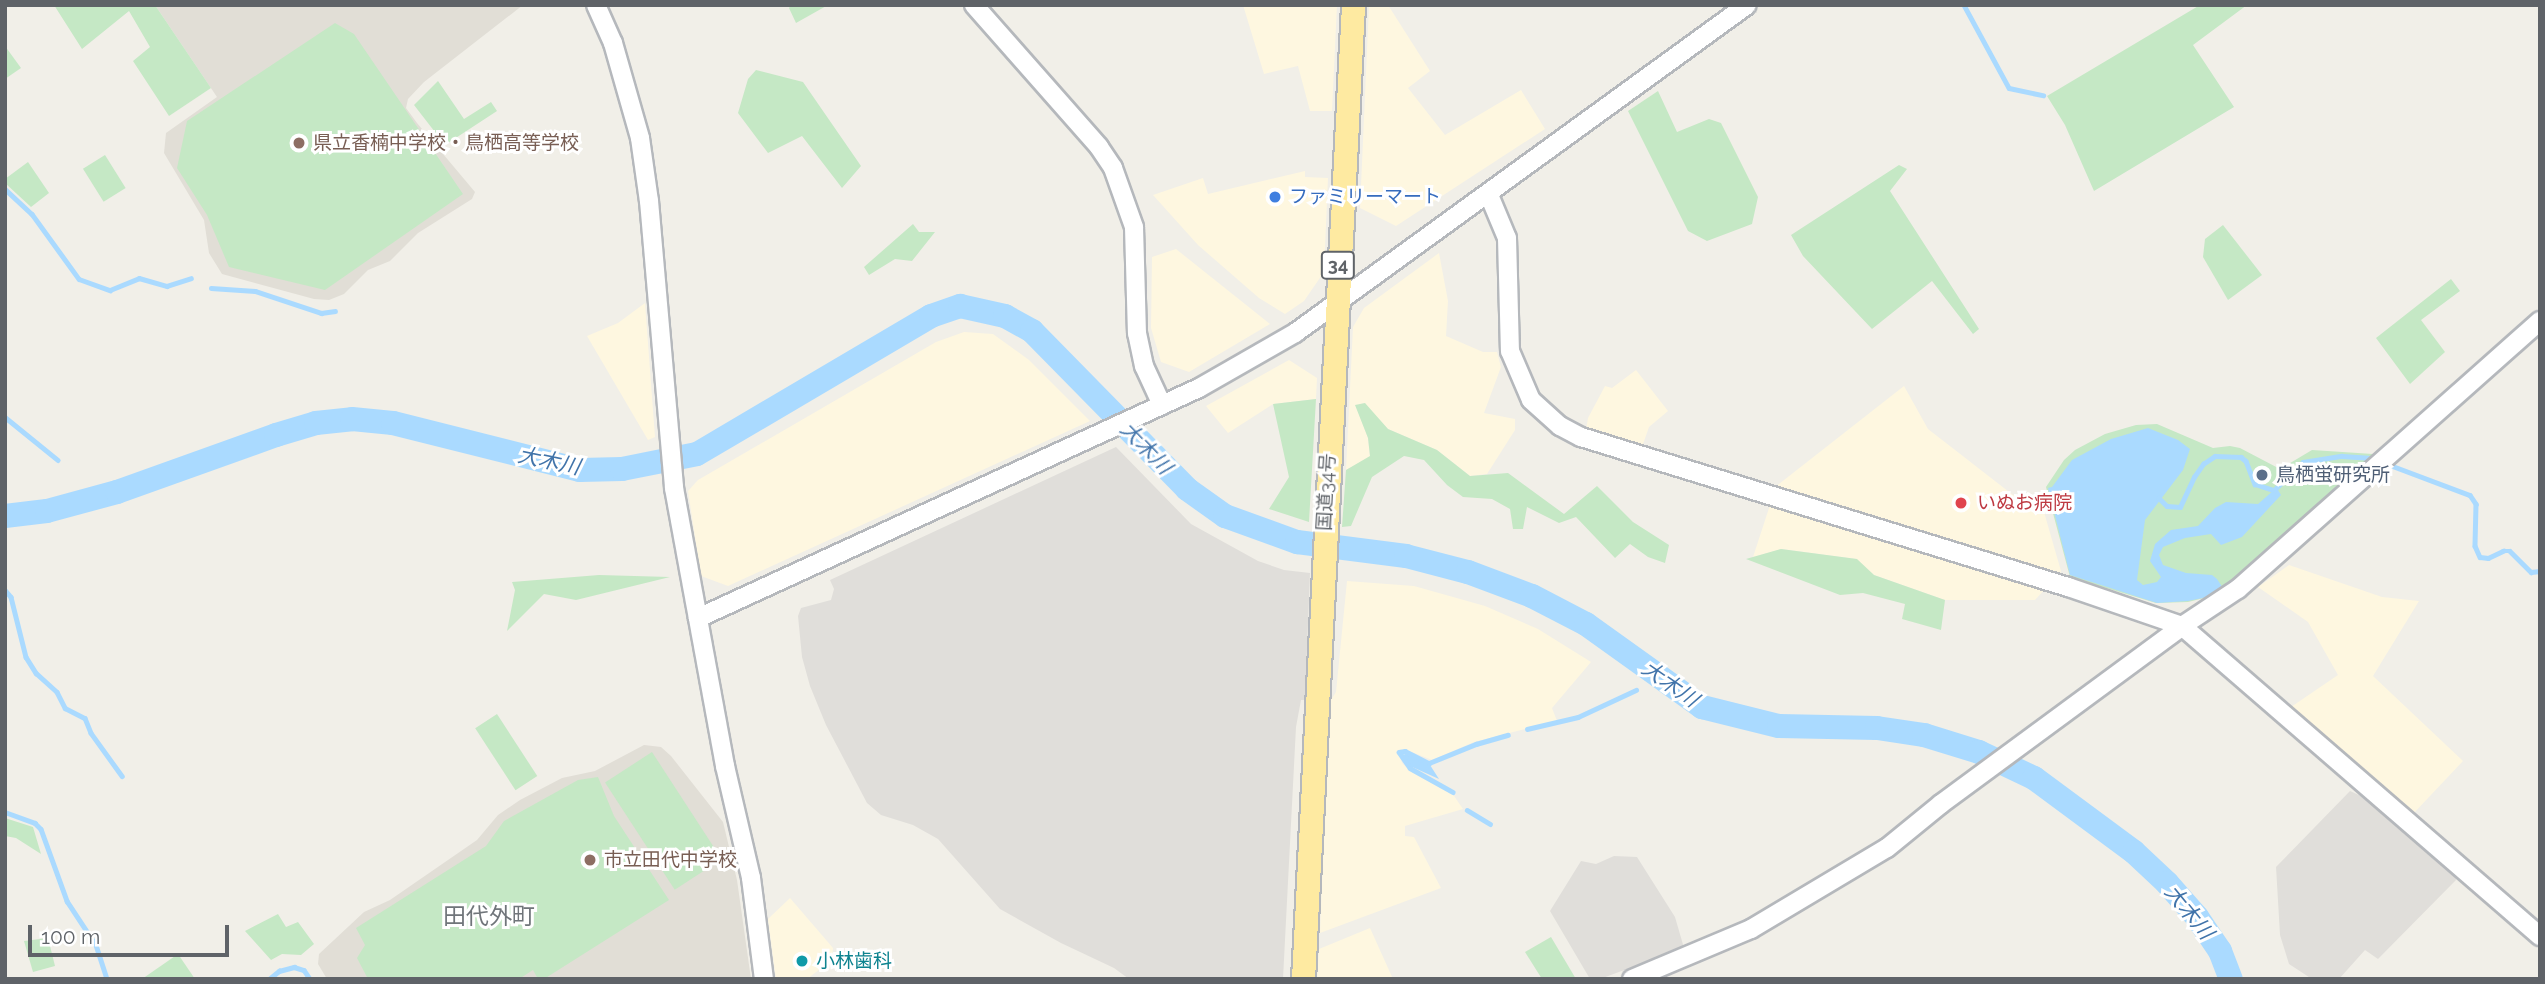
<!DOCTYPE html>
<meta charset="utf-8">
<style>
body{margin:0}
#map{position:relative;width:2545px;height:984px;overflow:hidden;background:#f1efe8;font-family:Raleway,"Noto Sans JP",sans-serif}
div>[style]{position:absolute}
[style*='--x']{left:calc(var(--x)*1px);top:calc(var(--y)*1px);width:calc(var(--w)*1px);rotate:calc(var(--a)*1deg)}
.commercial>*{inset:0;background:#fef7e0}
.industrial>*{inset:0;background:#e0deda}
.education>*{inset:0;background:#e1ded6}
.green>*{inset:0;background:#c5e8c5;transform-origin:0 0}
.water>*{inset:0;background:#aadaff}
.stream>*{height:4.5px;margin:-2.25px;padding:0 2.25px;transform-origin:2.25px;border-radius:2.25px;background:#aadaff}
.river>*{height:24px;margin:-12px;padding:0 12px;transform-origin:12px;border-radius:12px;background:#aadaff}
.roads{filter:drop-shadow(2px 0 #b5b8bc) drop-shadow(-2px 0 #b5b8bc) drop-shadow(0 2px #b5b8bc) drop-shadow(0 -2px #b5b8bc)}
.tertiary>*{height:18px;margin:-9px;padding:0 9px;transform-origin:9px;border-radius:9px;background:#fff}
.trunk>*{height:23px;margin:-11.5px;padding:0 11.5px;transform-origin:11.5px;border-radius:11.5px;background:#feeaa1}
.dots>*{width:19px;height:19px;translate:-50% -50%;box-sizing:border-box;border:4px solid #fff;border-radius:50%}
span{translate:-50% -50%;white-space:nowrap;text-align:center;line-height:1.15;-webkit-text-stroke:6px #fff;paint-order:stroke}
.shield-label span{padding:2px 5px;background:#fff;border:2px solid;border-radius:5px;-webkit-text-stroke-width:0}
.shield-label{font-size:18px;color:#5f6368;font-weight:700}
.education-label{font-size:19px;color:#785e54}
.left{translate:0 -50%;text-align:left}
.shop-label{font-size:19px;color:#366cbe}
.service-label{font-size:19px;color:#4e5e75}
.street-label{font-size:19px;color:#5f6368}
.health-label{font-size:19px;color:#be3a42}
.culture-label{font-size:19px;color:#0d838f}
.water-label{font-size:21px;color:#4174aa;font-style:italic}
.quarter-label{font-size:23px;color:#70757a}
.frame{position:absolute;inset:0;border:7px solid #5f6368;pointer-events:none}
.scale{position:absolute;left:28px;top:925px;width:201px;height:32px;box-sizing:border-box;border:4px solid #5f6368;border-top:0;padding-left:9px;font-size:21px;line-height:24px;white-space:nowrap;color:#5f6368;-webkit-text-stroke:5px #fff;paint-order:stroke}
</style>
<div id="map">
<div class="commercial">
<i style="clip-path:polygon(1243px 5px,1337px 5px,1332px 111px,1310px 111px,1298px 66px,1264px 74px)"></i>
<i style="clip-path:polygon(1369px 5px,1388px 5px,1430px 71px,1408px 88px,1445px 135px,1521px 90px,1545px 129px,1396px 226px,1360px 208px)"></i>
<i style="clip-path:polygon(1305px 171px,1305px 177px,1328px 178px,1324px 272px,1304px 301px,1285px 314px,1259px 298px,1198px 245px,1153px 195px,1203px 178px,1208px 194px)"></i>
<i style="clip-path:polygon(1176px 249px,1270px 324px,1189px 372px,1161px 362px,1151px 328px,1152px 257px)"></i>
<i style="clip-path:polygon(1439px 253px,1448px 301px,1446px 336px,1483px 352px,1497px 352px,1501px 367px,1484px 413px,1515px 419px,1515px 430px,1487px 474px,1470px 476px,1437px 450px,1388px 429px,1364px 403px,1356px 406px,1368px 438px,1370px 457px,1346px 470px,1353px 327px,1364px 308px)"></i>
<i style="clip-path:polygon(645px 303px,655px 437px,648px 440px,587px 336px,618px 323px)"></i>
<i style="clip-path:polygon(964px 332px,993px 334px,1029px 360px,1090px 421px,728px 586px,701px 576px,688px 491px,698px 480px,936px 342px)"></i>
<i style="clip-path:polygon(1289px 360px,1317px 378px,1316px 399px,1273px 404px,1228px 433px,1206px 406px)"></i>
<i style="clip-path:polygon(1636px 370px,1668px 411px,1649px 427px,1642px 447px,1586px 430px,1588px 418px,1605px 386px,1612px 388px)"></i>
<i style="clip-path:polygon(1904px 386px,1928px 429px,2013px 495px,2033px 496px,2042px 505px,2061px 571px,2059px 576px,1775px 487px)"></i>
<i style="clip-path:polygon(1770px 505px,2046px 588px,2035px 600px,1945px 600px,1874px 575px,1856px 559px,1782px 549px,1753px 557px)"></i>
<i style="clip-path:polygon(2289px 565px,2382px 597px,2419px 601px,2373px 676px,2463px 761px,2413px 814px,2291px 707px,2338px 675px,2308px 622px,2258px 587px)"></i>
<i style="clip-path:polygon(1347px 581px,1414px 586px,1485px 606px,1538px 629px,1591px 662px,1552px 708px,1557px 721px,1474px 742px,1432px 760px,1404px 749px,1398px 750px,1402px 763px,1409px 770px,1452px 793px,1463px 809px,1405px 826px,1405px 836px,1414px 837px,1441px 888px,1320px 933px,1329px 703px,1336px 692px)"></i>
<i style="clip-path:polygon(790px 898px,833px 948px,832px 960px,807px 979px,776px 979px,768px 919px)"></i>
<i style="clip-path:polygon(1370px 928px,1393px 979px,1317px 979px,1319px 949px)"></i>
</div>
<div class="industrial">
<i style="clip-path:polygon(1116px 447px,1191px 524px,1258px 561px,1284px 570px,1310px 573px,1305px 700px,1301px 700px,1296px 727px,1283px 979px,1129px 979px,1114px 968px,1061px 943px,1000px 909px,938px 839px,913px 825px,881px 815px,867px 803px,826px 725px,810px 686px,802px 657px,798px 616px,801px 608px,831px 600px,834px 589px,830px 580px)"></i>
<i style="clip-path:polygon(2350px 791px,2374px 802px,2454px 873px,2456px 880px,2378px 959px,2365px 950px,2339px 979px,2312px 979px,2289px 964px,2280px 935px,2276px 867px)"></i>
<i style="clip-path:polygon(1614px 856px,1637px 857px,1675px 917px,1684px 948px,1600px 979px,1590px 979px,1550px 911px,1581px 861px,1596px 864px)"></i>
</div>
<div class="education">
<i style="clip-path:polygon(155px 5px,523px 5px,424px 82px,408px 99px,406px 108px,417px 123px,475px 192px,472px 199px,418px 233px,390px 261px,368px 270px,344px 294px,329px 300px,314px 299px,222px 274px,209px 253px,204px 220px,164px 153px,166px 133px,217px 97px)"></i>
<i style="clip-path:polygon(644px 745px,661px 747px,671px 756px,723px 822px,737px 880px,751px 979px,327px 979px,318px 964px,319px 954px,364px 912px,390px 900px,477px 840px,498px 815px,520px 800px,562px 778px,595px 771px)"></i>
</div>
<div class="green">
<i style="clip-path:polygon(54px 5px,155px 5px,211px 88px,169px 116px,133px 61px,150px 47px,129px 11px,82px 49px)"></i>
<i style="clip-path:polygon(791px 5px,828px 5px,796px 23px,789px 8px)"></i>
<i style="clip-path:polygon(2200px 5px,2247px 5px,2193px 45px,2234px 107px,2094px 191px,2065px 125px,2047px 96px)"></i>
<i style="clip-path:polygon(335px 23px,354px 34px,463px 194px,325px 290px,229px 267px,207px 215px,177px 168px,187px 121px)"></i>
<i style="clip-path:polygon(5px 46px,21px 68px,5px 79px)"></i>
<i style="clip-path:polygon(756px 70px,803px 82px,861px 166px,842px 188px,802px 136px,768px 153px,738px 113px,748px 79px)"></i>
<i style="clip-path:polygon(438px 81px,464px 119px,491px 102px,497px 111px,445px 145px,414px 105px)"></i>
<i style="clip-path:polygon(1658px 91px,1677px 132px,1709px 119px,1721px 123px,1758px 197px,1752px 224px,1707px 241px,1688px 231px,1628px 111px)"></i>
<i style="left:105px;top:155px;width:39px;height:26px;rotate:58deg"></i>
<i style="clip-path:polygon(28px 162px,49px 193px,31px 207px,5px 183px,5px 179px)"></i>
<i style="clip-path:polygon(1899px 165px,1907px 169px,1890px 191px,1979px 329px,1973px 334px,1932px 281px,1872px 329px,1803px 256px,1791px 235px)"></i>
<i style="clip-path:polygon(913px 224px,919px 232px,935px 232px,912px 261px,895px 259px,869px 275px,864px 267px)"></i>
<i style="clip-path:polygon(2223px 225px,2262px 275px,2228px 300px,2203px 257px,2205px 239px)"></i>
<i style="clip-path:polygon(2451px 279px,2460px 291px,2421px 320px,2445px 352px,2410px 384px,2376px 338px)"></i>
<i style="clip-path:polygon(1316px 399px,1309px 522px,1269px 509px,1289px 477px,1273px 404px)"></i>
<i style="clip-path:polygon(1365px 403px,1388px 429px,1437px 450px,1470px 476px,1508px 473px,1564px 514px,1597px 486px,1633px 522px,1669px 545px,1665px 563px,1648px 557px,1630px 544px,1615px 558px,1576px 517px,1559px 523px,1527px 507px,1523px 529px,1513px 529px,1510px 509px,1492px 499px,1463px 497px,1447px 485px,1424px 460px,1404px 456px,1372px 477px,1351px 526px,1342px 527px,1346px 470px,1370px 456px,1368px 438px,1355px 405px)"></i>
<i style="clip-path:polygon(2157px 424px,2213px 448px,2230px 446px,2240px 448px,2280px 469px,2312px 450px,2373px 454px,2231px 583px,2212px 596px,2188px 602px,2156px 603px,2070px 577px,2046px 487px,2064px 460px,2075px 450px,2105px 434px,2136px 425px)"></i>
<i style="clip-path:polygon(1781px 549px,1857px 559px,1874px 575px,1945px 600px,1941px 630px,1902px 619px,1905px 604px,1863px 593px,1840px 595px,1746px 559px)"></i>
<i style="clip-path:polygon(599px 575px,670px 577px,576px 600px,544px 594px,507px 631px,515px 590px,512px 582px)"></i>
<i style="left:497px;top:714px;width:74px;height:26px;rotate:57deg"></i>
<i style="left:652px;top:752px;width:128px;height:56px;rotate:57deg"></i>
<i style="clip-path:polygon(598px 777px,614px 816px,669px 900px,544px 979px,538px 979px,533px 970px,519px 979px,368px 979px,357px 958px,365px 945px,356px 928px,486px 846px,504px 821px,578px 780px)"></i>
<i style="clip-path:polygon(5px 818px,33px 827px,41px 854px,16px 838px,5px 836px)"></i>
<i style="clip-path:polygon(278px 914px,286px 927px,298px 922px,314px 944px,301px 955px,282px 954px,271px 960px,245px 931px)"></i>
<i style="clip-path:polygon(1551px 937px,1576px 979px,1542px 979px,1525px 952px)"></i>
<i style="clip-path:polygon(48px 938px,55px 966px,33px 972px,24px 941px)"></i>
<i style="clip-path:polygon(178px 954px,195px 979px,142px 979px)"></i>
</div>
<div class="water">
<i style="clip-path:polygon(2148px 428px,2178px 440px,2190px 449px,2183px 470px,2145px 520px,2137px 580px,2143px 585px,2157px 582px,2161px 577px,2150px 561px,2155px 544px,2171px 530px,2198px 526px,2215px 508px,2226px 502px,2258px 504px,2274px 490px,2278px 490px,2281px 495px,2242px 537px,2221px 545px,2211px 534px,2185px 538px,2163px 547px,2159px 555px,2163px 565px,2186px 573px,2212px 575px,2217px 579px,2223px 588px,2212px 596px,2188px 601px,2157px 603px,2070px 575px,2048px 488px,2052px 487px,2072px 460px,2111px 439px)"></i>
<i style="clip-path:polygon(1406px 754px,1430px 765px,1439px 779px,1410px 766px,1401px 755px)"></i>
</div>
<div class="stream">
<i style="--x:1964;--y:5;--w:94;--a:61.5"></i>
<i style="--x:2009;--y:88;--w:35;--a:12"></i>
<i style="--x:5;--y:189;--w:37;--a:43"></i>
<i style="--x:32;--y:214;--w:80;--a:54.1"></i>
<i style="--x:79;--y:279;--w:33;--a:20"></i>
<i style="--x:110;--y:290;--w:31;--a:-22"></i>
<i style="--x:139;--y:278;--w:29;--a:16"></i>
<i style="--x:167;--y:286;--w:25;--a:-18"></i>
<i style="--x:211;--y:288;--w:44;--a:3.9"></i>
<i style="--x:255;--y:291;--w:70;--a:18.4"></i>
<i style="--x:321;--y:313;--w:14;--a:-8"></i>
<i style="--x:5;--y:417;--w:68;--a:39.1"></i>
<i style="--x:2390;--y:465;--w:85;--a:20.6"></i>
<i style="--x:2470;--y:495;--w:11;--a:56"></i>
<i style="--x:2476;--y:504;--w:42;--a:91.4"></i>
<i style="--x:2475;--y:546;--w:12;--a:66"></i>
<i style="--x:2480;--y:557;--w:8;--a:7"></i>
<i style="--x:2488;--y:558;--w:17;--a:-25"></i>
<i style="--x:2503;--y:551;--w:7;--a:0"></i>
<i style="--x:2510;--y:551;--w:30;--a:45"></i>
<i style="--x:2531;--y:572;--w:9;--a:-6"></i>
<i style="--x:2159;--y:498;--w:11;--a:45"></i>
<i style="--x:2167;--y:506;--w:13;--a:4"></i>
<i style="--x:2180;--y:507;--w:33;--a:-65"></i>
<i style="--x:2194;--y:477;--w:16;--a:-55"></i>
<i style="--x:2203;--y:464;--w:14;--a:-34"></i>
<i style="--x:2215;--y:456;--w:26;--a:2"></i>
<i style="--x:2241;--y:457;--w:6;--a:39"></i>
<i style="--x:2246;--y:461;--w:25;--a:69"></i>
<i style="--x:2255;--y:484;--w:20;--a:18"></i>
<i style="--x:2274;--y:490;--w:40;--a:-44"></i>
<i style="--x:2303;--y:462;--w:39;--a:-9"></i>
<i style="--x:2342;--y:456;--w:26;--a:4"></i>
<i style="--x:5;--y:590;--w:9;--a:49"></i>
<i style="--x:11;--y:597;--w:62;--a:76"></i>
<i style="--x:26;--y:657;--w:19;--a:58"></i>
<i style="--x:36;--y:673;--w:28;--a:42"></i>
<i style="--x:57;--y:692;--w:18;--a:63"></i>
<i style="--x:65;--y:708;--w:22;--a:27"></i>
<i style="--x:85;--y:718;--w:16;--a:68"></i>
<i style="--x:91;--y:733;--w:53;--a:54.2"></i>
<i style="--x:1527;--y:729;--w:52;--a:-13.2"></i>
<i style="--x:1578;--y:717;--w:64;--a:-25"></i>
<i style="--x:1399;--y:752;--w:6;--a:-9"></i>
<i style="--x:1405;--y:751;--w:27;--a:27"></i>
<i style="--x:1429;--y:763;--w:51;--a:-22"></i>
<i style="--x:1476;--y:744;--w:33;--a:-16"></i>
<i style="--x:1399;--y:752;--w:19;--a:55"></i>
<i style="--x:1410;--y:768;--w:49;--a:29.2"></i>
<i style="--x:1467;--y:810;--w:27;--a:31"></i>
<i style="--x:5;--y:812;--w:32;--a:20"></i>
<i style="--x:35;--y:823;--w:8;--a:45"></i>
<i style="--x:41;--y:829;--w:77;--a:70.1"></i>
<i style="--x:67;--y:901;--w:53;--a:56.6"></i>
<i style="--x:96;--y:945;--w:36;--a:72"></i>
<i style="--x:269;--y:979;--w:13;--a:-39"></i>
<i style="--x:279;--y:971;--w:16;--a:-15"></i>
<i style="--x:294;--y:967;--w:10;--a:17"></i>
<i style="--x:304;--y:970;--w:11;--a:56"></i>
</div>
<div class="river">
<i style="--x:5;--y:516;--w:42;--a:-6.8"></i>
<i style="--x:47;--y:511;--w:73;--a:-15.2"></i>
<i style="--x:117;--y:492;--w:169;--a:-19.7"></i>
<i style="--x:276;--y:435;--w:42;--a:-16.7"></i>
<i style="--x:316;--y:423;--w:36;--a:-6"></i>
<i style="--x:352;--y:419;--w:41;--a:5.6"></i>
<i style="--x:393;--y:423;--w:193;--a:14.1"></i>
<i style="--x:580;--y:470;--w:42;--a:-1.4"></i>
<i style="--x:622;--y:469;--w:76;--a:-11.3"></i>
<i style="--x:697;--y:454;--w:272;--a:-30.5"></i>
<i style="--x:931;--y:316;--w:31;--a:-19"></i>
<i style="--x:960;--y:306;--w:46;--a:12.5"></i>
<i style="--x:1005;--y:316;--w:31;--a:29"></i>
<i style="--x:1032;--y:331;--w:221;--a:45.5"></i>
<i style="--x:1187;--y:489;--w:47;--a:35.4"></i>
<i style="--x:1225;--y:516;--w:77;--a:19.9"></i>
<i style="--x:1297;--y:542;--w:110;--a:7.3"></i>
<i style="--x:1406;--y:556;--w:64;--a:14.5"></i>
<i style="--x:1468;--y:572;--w:68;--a:20.6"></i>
<i style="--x:1532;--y:596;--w:61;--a:27.4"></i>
<i style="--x:1586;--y:624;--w:143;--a:35.6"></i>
<i style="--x:1702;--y:707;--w:79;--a:13.9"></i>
<i style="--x:1779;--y:726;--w:98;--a:1.2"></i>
<i style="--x:1877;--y:728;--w:48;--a:8.5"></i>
<i style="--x:1924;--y:735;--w:58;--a:17.2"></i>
<i style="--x:1979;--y:752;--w:61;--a:25.3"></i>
<i style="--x:2034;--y:778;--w:124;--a:36.5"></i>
<i style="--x:2134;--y:852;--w:45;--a:43.2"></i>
<i style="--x:2167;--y:883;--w:45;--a:48.6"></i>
<i style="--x:2197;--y:917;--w:41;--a:55.9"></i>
<i style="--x:2220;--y:951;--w:30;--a:69"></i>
</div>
<div class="roads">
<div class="tertiary">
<i style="--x:596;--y:5;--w:42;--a:65.9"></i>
<i style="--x:613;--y:43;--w:99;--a:74.1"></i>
<i style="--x:640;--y:138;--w:64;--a:81.9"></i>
<i style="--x:649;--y:201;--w:288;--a:85"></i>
<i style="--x:674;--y:488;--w:283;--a:79.6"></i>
<i style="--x:725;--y:766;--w:115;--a:76.9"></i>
<i style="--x:751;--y:878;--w:102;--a:82.7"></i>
<i style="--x:974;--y:5;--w:189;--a:48.6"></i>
<i style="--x:1099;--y:147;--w:25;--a:56"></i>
<i style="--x:1113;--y:168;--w:63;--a:70.4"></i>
<i style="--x:1134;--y:227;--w:106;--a:88.4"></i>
<i style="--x:1137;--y:333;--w:34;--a:78"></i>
<i style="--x:1144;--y:366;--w:43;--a:65.2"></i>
<i style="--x:1489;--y:195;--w:47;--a:67.3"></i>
<i style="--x:1507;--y:238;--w:113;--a:88.5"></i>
<i style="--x:1510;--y:351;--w:53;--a:66.8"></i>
<i style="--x:1531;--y:400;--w:39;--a:42"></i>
<i style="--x:1560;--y:426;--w:24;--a:28"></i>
<i style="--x:1581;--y:437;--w:510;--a:17.12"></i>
<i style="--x:2068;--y:587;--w:120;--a:18.9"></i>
<i style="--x:2182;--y:626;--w:474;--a:40.9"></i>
<i style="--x:698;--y:618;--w:551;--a:-24.66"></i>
<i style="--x:1199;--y:388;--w:111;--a:-29.8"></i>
<i style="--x:1295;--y:333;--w:558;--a:-35.97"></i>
<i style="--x:1632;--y:979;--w:129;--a:-22.8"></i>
<i style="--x:1751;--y:929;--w:158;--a:-30.8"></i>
<i style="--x:1887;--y:848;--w:70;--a:-39.2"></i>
<i style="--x:1941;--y:804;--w:300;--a:-36.4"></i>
<i style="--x:2182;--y:626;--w:67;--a:-33.5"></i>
<i style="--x:2238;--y:589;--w:404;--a:-41.6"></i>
</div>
<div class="trunk">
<i style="--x:1303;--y:979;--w:975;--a:-87.06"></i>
</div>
</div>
<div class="dots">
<i style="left:299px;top:143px;background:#8d6e63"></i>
<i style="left:1275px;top:197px;background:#3f7fe0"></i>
<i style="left:2262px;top:475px;background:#5c6f8a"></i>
<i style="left:1961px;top:503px;background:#e0444e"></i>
<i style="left:590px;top:860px;background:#8d6e63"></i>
<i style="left:802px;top:961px;background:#0f9aa8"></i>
</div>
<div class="shield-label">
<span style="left:1338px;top:265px">34</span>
</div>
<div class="education-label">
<span class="left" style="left:313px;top:143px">県立香楠中学校・鳥栖高等学校</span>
<span class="left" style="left:604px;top:860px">市立田代中学校</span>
</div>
<div class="shop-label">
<span class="left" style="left:1289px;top:197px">ファミリーマート</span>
</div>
<div class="service-label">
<span class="left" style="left:2276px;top:475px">鳥栖蛍研究所</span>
</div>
<div class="street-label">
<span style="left:1326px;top:492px;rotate:-87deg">国道34号</span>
</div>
<div class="health-label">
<span class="left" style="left:1977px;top:503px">いぬお病院</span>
</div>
<div class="culture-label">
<span class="left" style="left:816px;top:961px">小林歯科</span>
</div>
<div class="water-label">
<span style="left:1146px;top:448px;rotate:46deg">大木川</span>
<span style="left:549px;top:461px;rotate:12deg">大木川</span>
<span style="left:1670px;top:684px;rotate:35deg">大木川</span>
<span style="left:2189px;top:912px;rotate:51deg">大木川</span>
</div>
<div class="quarter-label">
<span style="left:489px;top:916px">田代外町</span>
</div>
<div class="frame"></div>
<div class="scale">100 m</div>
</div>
